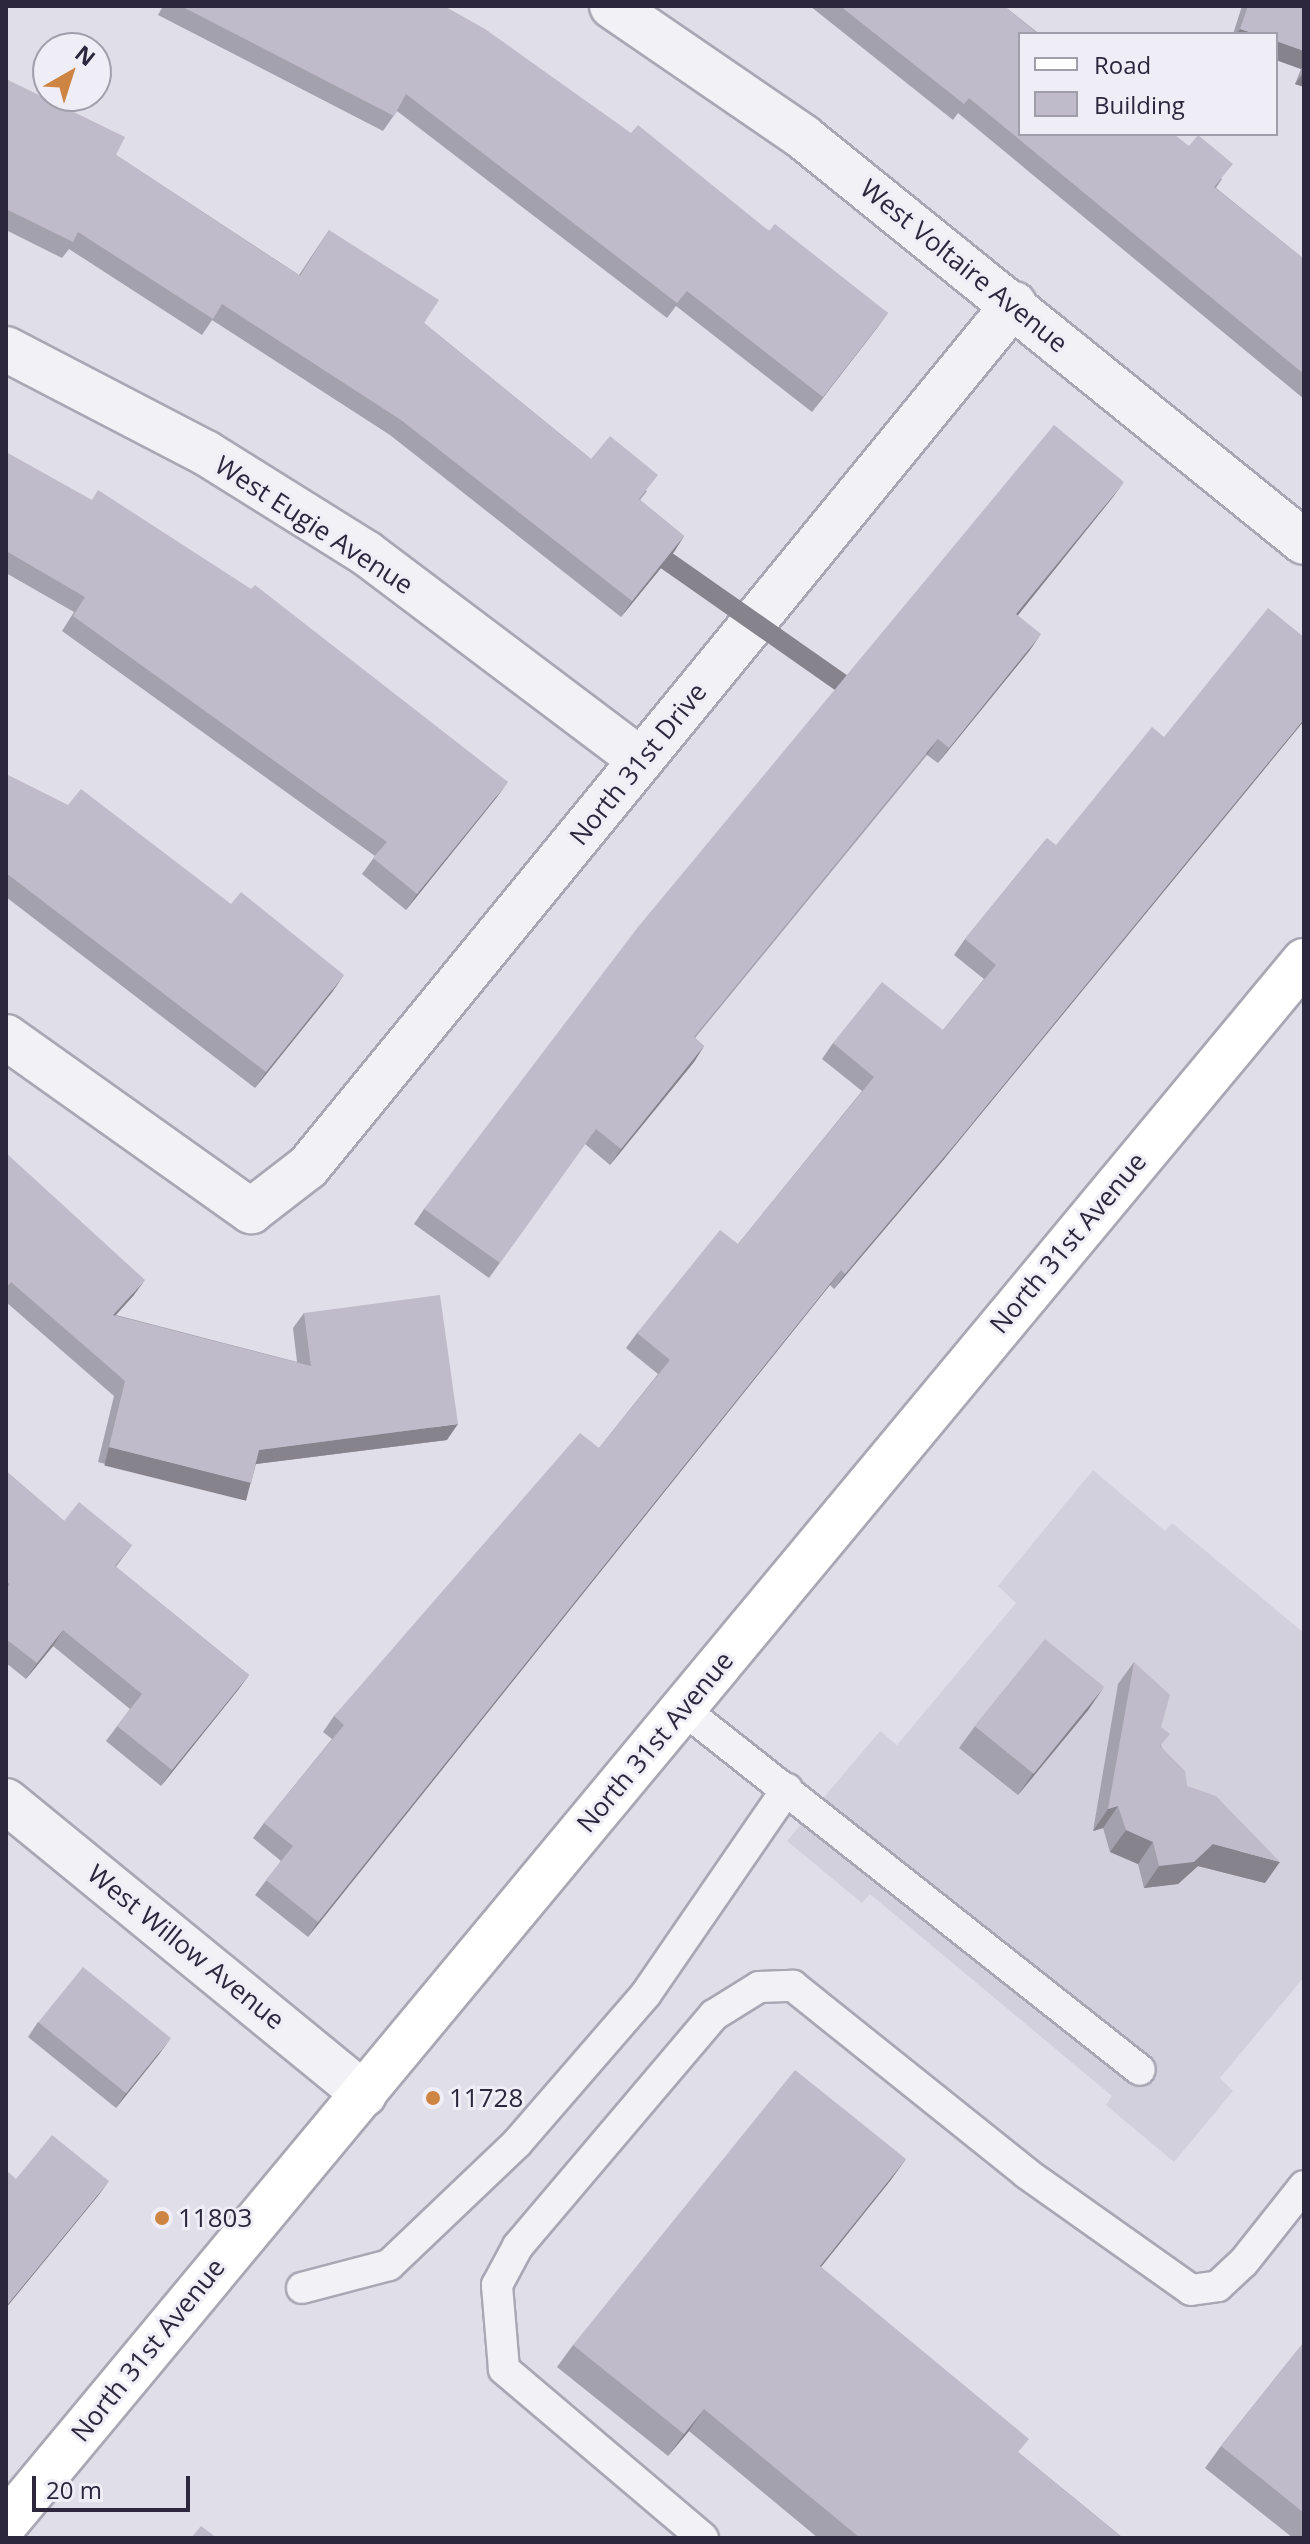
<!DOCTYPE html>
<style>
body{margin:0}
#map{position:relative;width:1310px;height:2544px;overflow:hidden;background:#e0dee8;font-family:"Open Sans",sans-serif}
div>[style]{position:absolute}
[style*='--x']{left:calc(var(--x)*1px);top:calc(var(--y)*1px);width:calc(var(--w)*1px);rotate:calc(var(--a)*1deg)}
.built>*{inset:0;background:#d3d0dd}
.roads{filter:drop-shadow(2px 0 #aaa7b5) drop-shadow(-2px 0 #aaa7b5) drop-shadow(0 2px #aaa7b5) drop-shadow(0 -2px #aaa7b5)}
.lane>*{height:30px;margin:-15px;padding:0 15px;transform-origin:15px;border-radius:15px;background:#f2f1f6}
.street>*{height:44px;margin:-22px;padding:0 22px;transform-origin:22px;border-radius:22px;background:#f2f1f6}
.secondary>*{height:44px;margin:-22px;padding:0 22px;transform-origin:22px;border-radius:22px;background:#fff}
.wall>*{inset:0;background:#a4a1ae}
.shaded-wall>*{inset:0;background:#86838d;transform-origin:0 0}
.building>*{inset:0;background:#bfbbca;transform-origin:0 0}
.dots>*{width:22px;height:22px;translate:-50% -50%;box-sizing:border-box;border:4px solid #efedf5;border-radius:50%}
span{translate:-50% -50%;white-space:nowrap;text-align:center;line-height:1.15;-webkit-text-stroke:6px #efedf5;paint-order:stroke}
.street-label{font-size:26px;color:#2d273e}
.poi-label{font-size:26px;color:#2d273e}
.left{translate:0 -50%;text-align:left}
.frame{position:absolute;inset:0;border:8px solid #2d273e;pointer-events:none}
.legend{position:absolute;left:1018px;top:32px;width:260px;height:104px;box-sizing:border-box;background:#efedf5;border:2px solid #a19eac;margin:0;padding:10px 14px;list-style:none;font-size:24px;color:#2d273e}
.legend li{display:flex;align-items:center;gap:16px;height:40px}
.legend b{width:40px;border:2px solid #a19eac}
.north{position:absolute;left:32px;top:32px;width:80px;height:80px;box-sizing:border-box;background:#efedf5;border:2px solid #a19eac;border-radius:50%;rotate:39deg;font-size:22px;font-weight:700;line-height:32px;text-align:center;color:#2d273e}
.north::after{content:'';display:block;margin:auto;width:28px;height:36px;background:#ce8442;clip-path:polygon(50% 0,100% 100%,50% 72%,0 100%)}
.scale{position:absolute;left:32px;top:2476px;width:158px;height:36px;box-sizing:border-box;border:4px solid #2d273e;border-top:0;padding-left:10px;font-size:24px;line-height:28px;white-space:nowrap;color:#2d273e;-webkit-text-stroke:6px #efedf5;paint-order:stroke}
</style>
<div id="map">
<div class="built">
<i style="clip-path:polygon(1093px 1470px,1165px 1531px,1172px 1523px,1304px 1633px,1304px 1977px,1220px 2078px,1233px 2091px,1174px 2162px,1106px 2105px,1112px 2096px,870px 1894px,862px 1903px,787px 1841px,880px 1731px,897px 1745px,1016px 1603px,998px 1586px)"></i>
</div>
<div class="roads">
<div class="lane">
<i style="--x:683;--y:1709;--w:582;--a:38.31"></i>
<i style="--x:302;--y:2288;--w:90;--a:-14.8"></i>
<i style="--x:389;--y:2265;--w:177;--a:-43.6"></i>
<i style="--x:517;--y:2143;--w:197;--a:-49.1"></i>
<i style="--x:646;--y:1994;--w:249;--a:-55.5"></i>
<i style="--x:703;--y:2538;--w:261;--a:-139.7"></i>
<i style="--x:504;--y:2369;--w:84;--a:-94.8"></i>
<i style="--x:497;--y:2285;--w:44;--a:-61.7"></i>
<i style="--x:518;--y:2246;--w:303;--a:-49.7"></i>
<i style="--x:714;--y:2015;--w:53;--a:-31.9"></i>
<i style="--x:759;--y:1987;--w:34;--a:-2"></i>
<i style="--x:793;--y:1986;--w:299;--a:38.7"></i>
<i style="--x:1026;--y:2173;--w:202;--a:35.3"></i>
<i style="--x:1191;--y:2290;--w:27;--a:-8"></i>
<i style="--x:1218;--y:2286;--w:34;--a:-43"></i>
<i style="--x:1243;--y:2263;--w:98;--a:-51.6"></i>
</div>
<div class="street">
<i style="--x:612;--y:6;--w:232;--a:34.4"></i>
<i style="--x:803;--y:137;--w:644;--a:38.95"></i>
<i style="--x:6;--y:349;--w:225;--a:27.5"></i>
<i style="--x:206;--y:453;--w:189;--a:32"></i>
<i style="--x:366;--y:553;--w:344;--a:37"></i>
<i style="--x:6;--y:1037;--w:301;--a:35.4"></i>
<i style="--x:251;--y:1211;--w:72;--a:-37.7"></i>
<i style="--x:308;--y:1167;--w:1115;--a:-50.71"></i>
<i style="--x:6;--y:1801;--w:463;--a:39.3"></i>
</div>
<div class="secondary">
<i style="--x:6;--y:2523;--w:2031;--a:-50.27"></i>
</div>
</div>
<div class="wall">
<i style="clip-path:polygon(163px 6px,444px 6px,888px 313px,812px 412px,676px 306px,667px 318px,397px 111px,383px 131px,158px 15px)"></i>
<i style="clip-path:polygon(810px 6px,1004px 6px,1222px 179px,1216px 188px,1304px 259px,1304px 399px,958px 113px,953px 120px)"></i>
<i style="clip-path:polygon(1242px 6px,1304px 6px,1304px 87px,1295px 84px,1301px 69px,1276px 60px,1276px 34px,1233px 34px)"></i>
<i style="clip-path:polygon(6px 79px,116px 155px,299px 275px,329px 230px,424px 323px,591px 459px,647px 491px,640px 500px,684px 536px,674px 552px,621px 617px,390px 435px,212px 320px,202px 335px,69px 249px,62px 258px,6px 230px)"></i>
<i style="clip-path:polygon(6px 452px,497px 797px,406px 910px,362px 874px,375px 856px,62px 631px,74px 612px,6px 573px)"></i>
<i style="clip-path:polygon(1113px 497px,1018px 615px,1030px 650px,938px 763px,927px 755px,695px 1038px,704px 1046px,694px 1062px,610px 1165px,585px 1144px,489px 1278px,414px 1224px,424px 1209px)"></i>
<i style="clip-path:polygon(6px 774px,333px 991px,255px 1088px,6px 897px)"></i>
<i style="clip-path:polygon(1047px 838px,945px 1158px,834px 1289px,830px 1285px,308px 1937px,255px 1895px,281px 1861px,253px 1838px,264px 1823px,332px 1739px,323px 1732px,334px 1716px,599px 1448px,658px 1374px,626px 1348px,637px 1333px,738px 1244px,862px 1091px,822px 1059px,833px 1043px,943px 1030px,984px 979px,954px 955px,965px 939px)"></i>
<i style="clip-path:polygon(6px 1153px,134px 1295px,116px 1315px,297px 1362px,293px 1328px,304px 1313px,447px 1440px,256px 1464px,251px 1483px,240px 1499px,98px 1462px,114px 1396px,6px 1302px)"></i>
<i style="clip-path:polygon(6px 1471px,64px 1521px,132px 1545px,116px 1567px,249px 1675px,238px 1690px,161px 1786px,106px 1741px,130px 1709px,53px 1646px,26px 1679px,6px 1663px)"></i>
<i style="clip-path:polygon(1134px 1662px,1161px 1727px,1161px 1746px,1187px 1786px,1265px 1883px,1198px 1866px,1178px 1884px,1144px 1888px,1138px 1864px,1110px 1852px,1103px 1828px,1093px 1831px,1118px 1684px)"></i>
<i style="clip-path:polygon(1089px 1709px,1018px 1795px,959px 1748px,975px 1726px)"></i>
<i style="clip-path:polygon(38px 2022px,160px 2053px,116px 2108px,28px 2037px)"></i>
<i style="clip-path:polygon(906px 2159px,890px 2181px,821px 2267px,1019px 2453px,1123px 2538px,818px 2538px,689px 2431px,668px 2456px,557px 2367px,573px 2345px)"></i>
<i style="clip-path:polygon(1304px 2342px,1304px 2538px,1293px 2538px,1205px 2468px,1221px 2446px)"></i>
</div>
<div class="shaded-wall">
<i style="clip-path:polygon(1240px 29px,1255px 34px,1236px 34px)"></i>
<i style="clip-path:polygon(1276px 41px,1304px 51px,1304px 64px,1301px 69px,1276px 60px)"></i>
<i style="clip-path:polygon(1304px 72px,1304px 87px,1295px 84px)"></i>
<i style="clip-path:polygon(888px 313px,877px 328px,812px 412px,823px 397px)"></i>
<i style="clip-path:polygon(1124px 482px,1113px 497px,1006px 630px,1016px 614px)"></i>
<i style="clip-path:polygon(684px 536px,674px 552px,621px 617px,632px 601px)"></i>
<i style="clip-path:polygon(1041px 634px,1030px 650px,938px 763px,949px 748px)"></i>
<i style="clip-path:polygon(1304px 719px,1304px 721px,945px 1158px,834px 1289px,845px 1274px)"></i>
<i style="left:938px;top:739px;width:19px;height:385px;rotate:125deg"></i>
<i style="clip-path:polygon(508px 782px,497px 797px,406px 910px,417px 894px)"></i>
<i style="clip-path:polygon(344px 975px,333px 991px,255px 1088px,266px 1072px)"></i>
<i style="clip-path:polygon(704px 1046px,694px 1062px,610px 1165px,621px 1149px)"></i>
<i style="clip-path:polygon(841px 1270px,830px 1285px,308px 1937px,318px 1922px)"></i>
<i style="clip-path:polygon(145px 1280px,134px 1295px,102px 1330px,113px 1315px)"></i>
<i style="clip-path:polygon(458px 1424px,447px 1440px,248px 1465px,259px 1450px)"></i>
<i style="left:109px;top:1447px;width:146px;height:19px;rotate:14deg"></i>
<i style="clip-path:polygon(63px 1630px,53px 1646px,26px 1679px,37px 1663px)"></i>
<i style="clip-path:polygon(249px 1675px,238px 1690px,161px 1786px,172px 1770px)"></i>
<i style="clip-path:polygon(1104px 1687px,1089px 1709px,1018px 1795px,1033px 1773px)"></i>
<i style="clip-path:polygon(1118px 1806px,1103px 1828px,1093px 1831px,1108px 1809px)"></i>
<i style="clip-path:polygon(1126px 1830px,1153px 1842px,1138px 1864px,1110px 1852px)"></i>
<i style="clip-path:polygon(1213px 1844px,1280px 1862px,1265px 1883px,1198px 1866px,1178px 1884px,1144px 1888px,1159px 1866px)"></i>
<i style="clip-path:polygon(171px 2038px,160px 2053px,116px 2108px,126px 2093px)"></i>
<i style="clip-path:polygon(906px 2159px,890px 2181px,805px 2287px,820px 2266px)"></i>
<i style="clip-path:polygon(109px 2181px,98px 2196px,6px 2308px,6px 2306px)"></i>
<i style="clip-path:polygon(704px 2409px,689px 2431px,668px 2456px,684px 2434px)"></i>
</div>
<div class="building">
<i style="clip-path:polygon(181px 6px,444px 6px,485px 29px,631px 133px,638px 125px,769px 231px,775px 224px,888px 313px,823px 397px,687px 291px,677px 303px,406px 94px,394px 116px)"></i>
<i style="clip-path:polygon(840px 6px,1004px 6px,1038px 34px,1020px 34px,1020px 134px,1174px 134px,1189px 146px,1198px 135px,1233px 164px,1214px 187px,1304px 259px,1304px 374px,969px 98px,964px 104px)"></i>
<i style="clip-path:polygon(1248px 6px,1304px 6px,1304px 51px,1276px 41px,1276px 34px,1255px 34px,1240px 29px)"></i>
<i style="clip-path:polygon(6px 79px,125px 137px,116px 155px,300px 276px,329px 230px,439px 300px,424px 323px,591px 459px,610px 436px,658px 475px,639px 499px,684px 536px,632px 601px,401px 420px,222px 304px,213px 319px,78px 232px,73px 242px,6px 209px)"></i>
<i style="clip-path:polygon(1054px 425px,1124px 482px,1016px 614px,1041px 634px,949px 748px,938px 739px,694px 1037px,704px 1046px,621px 1149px,596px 1129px,500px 1263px,424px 1209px,638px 927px)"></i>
<i style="clip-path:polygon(6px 452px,92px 500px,98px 490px,251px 589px,255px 585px,508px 782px,417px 894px,373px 858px,387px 842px,73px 616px,85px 597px,6px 551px)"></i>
<i style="clip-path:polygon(1268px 608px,1304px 637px,1304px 719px,956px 1143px,845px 1274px,841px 1270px,318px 1922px,266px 1880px,293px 1846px,264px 1823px,344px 1725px,334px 1716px,580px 1433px,599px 1448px,670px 1360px,637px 1333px,720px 1230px,738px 1244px,874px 1077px,833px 1043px,882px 982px,943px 1030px,996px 965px,965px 939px,1047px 838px,1056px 845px,1152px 727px,1164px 737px)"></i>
<i style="clip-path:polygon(6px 774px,68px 805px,81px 789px,231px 904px,241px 892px,344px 975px,266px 1072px,6px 873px)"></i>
<i style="clip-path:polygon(6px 1153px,145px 1280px,113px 1315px,311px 1366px,304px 1313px,440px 1295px,458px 1424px,259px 1450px,251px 1483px,109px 1447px,125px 1381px,11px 1282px,6px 1288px)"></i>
<i style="clip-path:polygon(6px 1471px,64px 1521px,79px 1502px,132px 1545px,115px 1566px,249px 1675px,172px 1770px,117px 1726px,142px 1694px,63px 1630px,37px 1663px,6px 1639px,6px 1589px,10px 1584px,6px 1581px)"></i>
<i style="left:1045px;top:1639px;width:76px;height:112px;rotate:39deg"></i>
<i style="clip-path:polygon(1134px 1662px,1170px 1695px,1161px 1727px,1170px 1734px,1160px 1746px,1185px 1771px,1187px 1786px,1216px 1796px,1280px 1862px,1213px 1844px,1194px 1862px,1159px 1866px,1153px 1842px,1126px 1830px,1118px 1806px,1108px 1809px)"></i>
<i style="left:83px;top:1967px;width:113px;height:71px;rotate:39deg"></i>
<i style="clip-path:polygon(795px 2070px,906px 2159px,820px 2266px,1029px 2439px,1018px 2452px,1123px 2538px,860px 2538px,704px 2409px,684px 2434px,573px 2345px)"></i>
<i style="clip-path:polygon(52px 2135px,109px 2181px,6px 2306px,6px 2170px,16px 2179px)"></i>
<i style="clip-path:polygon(1304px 2342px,1304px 2513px,1221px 2446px)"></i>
<i style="clip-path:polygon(201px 2526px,217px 2538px,191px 2538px)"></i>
</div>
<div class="dots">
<i style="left:433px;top:2098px;background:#ce8442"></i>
<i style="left:162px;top:2218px;background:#ce8442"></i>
</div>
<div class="street-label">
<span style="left:964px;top:266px;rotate:39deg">West Voltaire Avenue</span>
<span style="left:314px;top:525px;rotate:33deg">West Eugie Avenue</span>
<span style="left:638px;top:764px;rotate:-51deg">North 31st Drive</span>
<span style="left:1068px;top:1243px;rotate:-50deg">North 31st Avenue</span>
<span style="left:655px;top:1742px;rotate:-50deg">North 31st Avenue</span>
<span style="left:186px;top:1947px;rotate:39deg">West Willow Avenue</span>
<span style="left:148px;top:2350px;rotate:-51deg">North 31st Avenue</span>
</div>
<div class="poi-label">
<span class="left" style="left:449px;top:2098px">11728</span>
<span class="left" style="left:178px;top:2218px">11803</span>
</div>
<div class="frame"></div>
<ul class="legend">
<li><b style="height:10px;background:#fff"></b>Road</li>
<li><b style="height:22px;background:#bfbbca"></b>Building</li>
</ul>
<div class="north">N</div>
<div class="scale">20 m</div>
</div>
